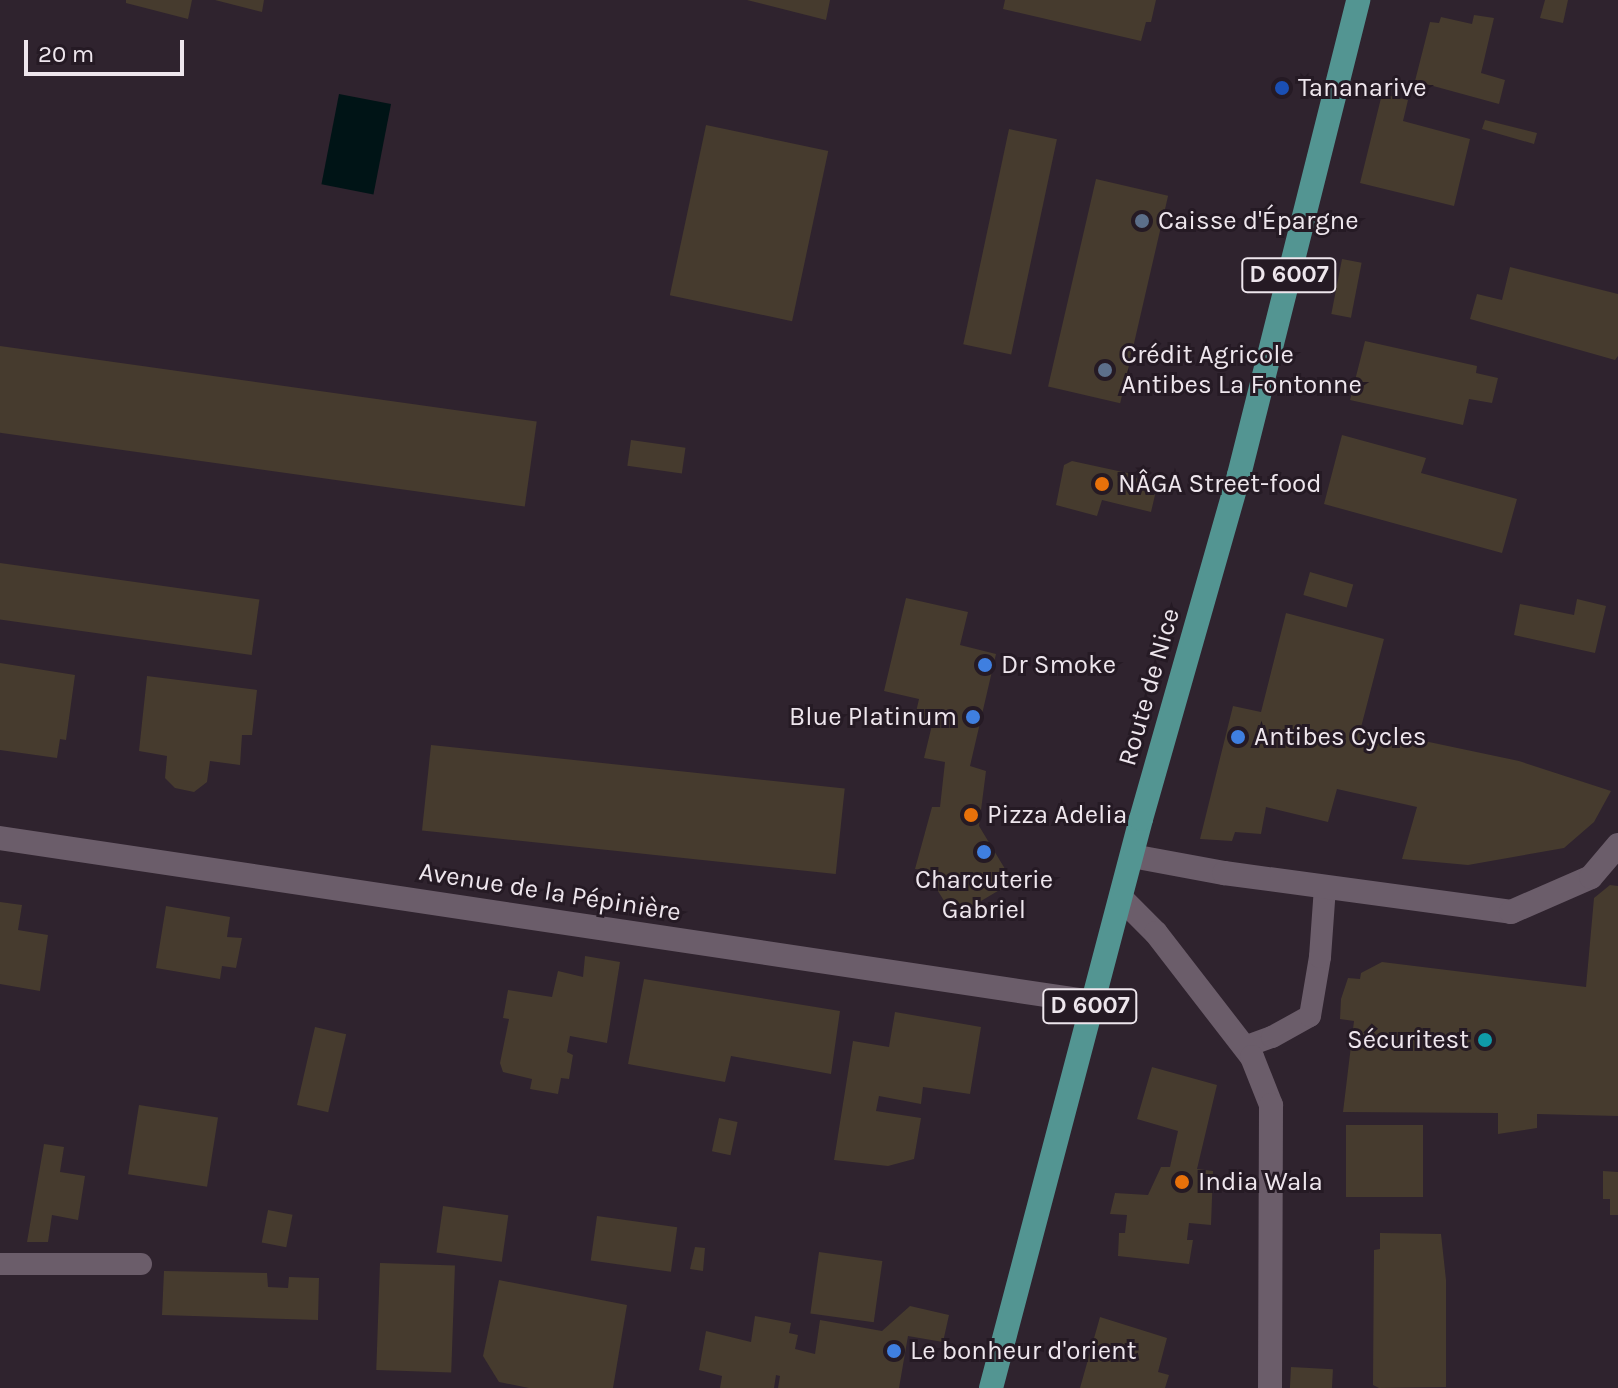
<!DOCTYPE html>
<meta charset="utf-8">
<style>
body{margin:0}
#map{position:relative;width:1618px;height:1388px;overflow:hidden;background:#2f232e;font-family:Karla,sans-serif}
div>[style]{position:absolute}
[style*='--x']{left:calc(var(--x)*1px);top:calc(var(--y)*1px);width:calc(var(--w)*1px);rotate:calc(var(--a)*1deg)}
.water>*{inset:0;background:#001416;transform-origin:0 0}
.building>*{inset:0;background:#463b2e;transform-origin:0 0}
.lane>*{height:22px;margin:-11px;padding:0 11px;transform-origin:11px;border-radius:11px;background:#6b5d6a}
.street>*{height:24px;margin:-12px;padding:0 12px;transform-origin:12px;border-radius:12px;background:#6b5d6a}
.primary>*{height:24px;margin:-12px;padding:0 12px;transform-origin:12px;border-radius:12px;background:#539592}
.dots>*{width:22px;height:22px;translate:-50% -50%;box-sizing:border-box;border:4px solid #251a24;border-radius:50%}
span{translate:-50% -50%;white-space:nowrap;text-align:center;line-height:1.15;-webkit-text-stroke:6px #251a24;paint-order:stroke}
.shield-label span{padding:2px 6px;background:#251a24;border:2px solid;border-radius:6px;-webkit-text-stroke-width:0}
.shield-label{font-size:24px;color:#eee6ed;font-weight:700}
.poi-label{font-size:26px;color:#eee6ed}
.left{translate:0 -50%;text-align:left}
.right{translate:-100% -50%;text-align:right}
.street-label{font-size:26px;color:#eee6ed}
.scale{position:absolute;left:24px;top:40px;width:160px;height:36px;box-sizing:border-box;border:4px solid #eee6ed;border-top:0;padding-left:10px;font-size:24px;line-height:28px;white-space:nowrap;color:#eee6ed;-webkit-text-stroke:6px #251a24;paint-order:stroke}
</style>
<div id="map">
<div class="water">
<i style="left:339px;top:94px;width:53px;height:92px;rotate:11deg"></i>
</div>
<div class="building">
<i style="clip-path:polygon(126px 0,192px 0,188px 19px,126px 3px)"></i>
<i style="clip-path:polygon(215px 0,264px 0,262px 12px)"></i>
<i style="clip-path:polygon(747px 0,830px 0,826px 20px)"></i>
<i style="clip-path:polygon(1005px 0,1156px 0,1151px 22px,1146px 22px,1141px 41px,1003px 9px)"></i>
<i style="clip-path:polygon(1545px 0,1568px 0,1563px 23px,1540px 18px)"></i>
<i style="clip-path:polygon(1474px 15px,1494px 18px,1481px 73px,1505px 80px,1499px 104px,1415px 81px,1430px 22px,1439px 23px,1441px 17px,1472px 24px)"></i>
<i style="clip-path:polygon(1382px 94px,1408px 100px,1403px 121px,1470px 139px,1454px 206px,1360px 183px)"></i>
<i style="clip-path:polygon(1485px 120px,1537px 133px,1534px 144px,1482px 129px)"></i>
<i style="left:706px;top:125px;width:125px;height:174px;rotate:12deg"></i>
<i style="left:1009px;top:129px;width:49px;height:220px;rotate:12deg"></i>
<i style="left:1096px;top:179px;width:74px;height:213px;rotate:13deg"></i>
<i style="left:1342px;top:259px;width:20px;height:56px;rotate:11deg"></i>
<i style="clip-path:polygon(1510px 267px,1618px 294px,1618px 356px,1615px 360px,1470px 319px,1477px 294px,1502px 300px)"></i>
<i style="clip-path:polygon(1365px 341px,1477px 366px,1476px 373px,1498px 378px,1492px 403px,1469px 399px,1463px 425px,1350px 400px)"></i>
<i style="left:0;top:346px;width:542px;height:86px;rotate:8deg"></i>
<i style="clip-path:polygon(1342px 435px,1426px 458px,1421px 473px,1517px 499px,1502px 553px,1324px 504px)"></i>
<i style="left:631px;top:440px;width:55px;height:26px;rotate:8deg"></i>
<i style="clip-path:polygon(1072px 461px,1132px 474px,1155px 495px,1151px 512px,1102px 500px,1097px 516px,1056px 505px,1064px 465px)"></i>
<i style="left:0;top:563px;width:262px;height:56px;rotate:8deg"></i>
<i style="left:1310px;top:572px;width:45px;height:24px;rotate:16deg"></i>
<i style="clip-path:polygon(906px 598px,968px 612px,960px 645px,996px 654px,970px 766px,986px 771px,979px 826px,1013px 882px,954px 917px,925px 870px,915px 869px,932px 807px,940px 807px,945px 762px,924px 758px,932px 725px,914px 721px,919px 699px,884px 691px)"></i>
<i style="clip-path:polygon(1577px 599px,1606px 606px,1595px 653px,1514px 635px,1520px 604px,1574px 615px)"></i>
<i style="clip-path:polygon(1286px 613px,1384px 639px,1359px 735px,1391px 734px,1519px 761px,1611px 791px,1594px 822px,1564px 848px,1468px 865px,1402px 859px,1417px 807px,1337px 789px,1328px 822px,1266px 807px,1261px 834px,1235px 832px,1232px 841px,1200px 839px,1233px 706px,1261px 712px)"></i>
<i style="clip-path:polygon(0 663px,75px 675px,66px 740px,60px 739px,57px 758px,0 750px)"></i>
<i style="clip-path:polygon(147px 676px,257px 690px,252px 735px,242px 735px,240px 765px,210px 761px,207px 782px,194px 792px,175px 788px,165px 778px,167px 756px,139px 751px)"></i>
<i style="left:431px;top:745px;width:416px;height:86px;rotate:6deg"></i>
<i style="clip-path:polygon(1610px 885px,1618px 886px,1618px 1116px,1537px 1114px,1537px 1128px,1498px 1134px,1498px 1113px,1343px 1112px,1354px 1021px,1340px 1019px,1341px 999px,1348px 978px,1360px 979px,1361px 973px,1382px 962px,1586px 987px,1594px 898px)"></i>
<i style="clip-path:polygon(0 902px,22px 905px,18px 930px,48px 935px,40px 991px,0 984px)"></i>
<i style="clip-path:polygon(166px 906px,230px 917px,227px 937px,242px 938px,236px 968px,222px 966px,220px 979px,156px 968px)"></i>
<i style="clip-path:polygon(585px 956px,620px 962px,607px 1043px,570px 1036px,567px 1052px,573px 1055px,569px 1079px,561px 1078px,558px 1094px,530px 1089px,532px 1079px,503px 1072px,500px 1063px,509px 1019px,503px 1018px,508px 990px,552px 997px,558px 971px,583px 977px)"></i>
<i style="clip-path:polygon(644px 979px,840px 1011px,831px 1074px,731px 1056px,725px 1082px,628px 1064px)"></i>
<i style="clip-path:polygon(895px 1012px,981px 1027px,970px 1094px,923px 1087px,921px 1104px,879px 1096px,876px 1111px,921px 1118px,914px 1159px,888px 1166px,834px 1160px,853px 1041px,889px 1047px)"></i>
<i style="left:315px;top:1027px;width:32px;height:80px;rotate:13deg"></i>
<i style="clip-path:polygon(1152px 1067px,1217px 1085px,1197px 1169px,1213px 1171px,1211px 1225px,1189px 1223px,1187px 1240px,1193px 1240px,1189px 1264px,1118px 1256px,1119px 1233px,1125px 1233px,1127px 1215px,1110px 1214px,1115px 1193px,1148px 1195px,1161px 1167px,1170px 1167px,1178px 1131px,1137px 1119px)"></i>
<i style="left:139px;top:1105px;width:80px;height:70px;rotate:9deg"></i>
<i style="left:719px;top:1118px;width:19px;height:34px;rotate:12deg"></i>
<i style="left:1346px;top:1125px;width:77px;height:72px"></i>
<i style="clip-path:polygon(44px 1144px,64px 1147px,60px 1172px,85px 1176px,78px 1220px,52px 1215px,48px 1242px,27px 1242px)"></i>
<i style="clip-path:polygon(1603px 1171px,1618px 1172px,1618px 1215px,1610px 1215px,1610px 1199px,1603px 1199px)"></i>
<i style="left:443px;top:1206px;width:66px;height:47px;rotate:8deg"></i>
<i style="left:268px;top:1210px;width:25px;height:33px;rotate:11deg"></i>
<i style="left:597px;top:1216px;width:81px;height:45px;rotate:8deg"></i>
<i style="clip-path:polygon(1380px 1233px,1441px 1234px,1446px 1280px,1446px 1387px,1379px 1388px,1373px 1385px,1374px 1250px,1380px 1249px)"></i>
<i style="clip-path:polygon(695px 1247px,705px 1248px,703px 1271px,690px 1269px)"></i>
<i style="left:819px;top:1252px;width:64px;height:62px;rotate:8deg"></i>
<i style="left:380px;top:1263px;width:75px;height:107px;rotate:2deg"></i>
<i style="clip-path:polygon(164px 1271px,267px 1273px,268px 1287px,288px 1288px,289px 1277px,319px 1278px,318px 1320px,162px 1315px)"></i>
<i style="clip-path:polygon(499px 1280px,627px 1305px,613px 1388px,529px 1388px,499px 1382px,483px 1356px)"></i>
<i style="clip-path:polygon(910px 1306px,949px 1315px,943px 1342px,908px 1336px,899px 1388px,778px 1388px,780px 1376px,776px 1375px,774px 1388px,720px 1388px,722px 1376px,699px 1370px,706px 1331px,751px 1342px,755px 1316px,791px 1323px,789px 1333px,798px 1335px,795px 1349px,815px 1354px,820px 1320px,882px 1331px)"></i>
<i style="clip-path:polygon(1100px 1317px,1167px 1338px,1158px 1372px,1169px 1375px,1165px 1388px,1080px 1388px)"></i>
<i style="left:1291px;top:1367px;width:42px;height:21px;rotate:3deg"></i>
</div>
<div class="lane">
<i style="--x:1244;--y:1047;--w:30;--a:-20"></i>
<i style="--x:1272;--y:1037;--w:43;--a:-28.9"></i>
<i style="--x:1310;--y:1016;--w:60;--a:-80.4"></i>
<i style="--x:1320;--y:957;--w:70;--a:-85.9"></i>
<i style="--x:0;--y:1264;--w:141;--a:0"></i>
</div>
<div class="street">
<i style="--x:0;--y:838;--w:1104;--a:8.54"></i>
<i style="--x:1132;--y:856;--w:94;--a:10.5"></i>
<i style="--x:1224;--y:873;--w:290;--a:7.7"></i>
<i style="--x:1511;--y:912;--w:87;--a:-23.6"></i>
<i style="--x:1591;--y:877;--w:42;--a:-49.8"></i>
<i style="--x:1121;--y:898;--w:49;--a:45"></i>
<i style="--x:1156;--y:933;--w:157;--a:52.3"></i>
<i style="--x:1252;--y:1057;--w:52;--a:68.4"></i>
<i style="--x:1271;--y:1105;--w:283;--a:90.2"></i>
</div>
<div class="primary">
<i style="--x:991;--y:1388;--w:588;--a:-75.23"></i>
<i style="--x:1141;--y:819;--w:358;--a:-74.1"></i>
<i style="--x:1239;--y:475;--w:490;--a:-75.9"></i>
</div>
<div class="dots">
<i style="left:1282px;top:88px;background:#1a4fb4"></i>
<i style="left:1142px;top:221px;background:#5c6f8a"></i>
<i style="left:1105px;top:370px;background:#5c6f8a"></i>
<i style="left:1102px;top:484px;background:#e8710a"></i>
<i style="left:985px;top:665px;background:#3f7fe0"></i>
<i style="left:973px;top:717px;background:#3f7fe0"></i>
<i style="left:1238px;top:737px;background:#3f7fe0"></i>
<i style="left:971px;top:815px;background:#e8710a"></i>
<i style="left:984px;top:852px;background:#3f7fe0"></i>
<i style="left:1485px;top:1040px;background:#0f9aa8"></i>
<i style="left:1182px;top:1182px;background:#e8710a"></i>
<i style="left:894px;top:1351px;background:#3f7fe0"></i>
</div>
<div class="shield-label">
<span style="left:1289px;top:275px">D 6007</span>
<span style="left:1090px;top:1006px">D 6007</span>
</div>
<div class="poi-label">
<span class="left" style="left:1298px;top:88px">Tananarive</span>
<span class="left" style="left:1158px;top:221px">Caisse d'Épargne</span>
<span class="left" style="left:1121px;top:370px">Crédit Agricole<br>Antibes La Fontonne</span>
<span class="left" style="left:1118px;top:484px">NÂGA Street-food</span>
<span class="left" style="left:1001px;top:665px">Dr Smoke</span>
<span class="right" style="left:957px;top:717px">Blue Platinum</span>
<span class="left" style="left:1254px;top:737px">Antibes Cycles</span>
<span class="left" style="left:987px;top:815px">Pizza Adelia</span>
<span style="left:984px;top:895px">Charcuterie<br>Gabriel</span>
<span class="right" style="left:1469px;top:1040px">Sécuritest</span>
<span class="left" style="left:1198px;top:1182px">India Wala</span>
<span class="left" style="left:910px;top:1351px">Le bonheur d'orient</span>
</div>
<div class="street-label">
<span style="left:1149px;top:687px;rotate:-74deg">Route de Nice</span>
<span style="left:550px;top:892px;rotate:9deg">Avenue de la Pépinière</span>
</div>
<div class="scale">20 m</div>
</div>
